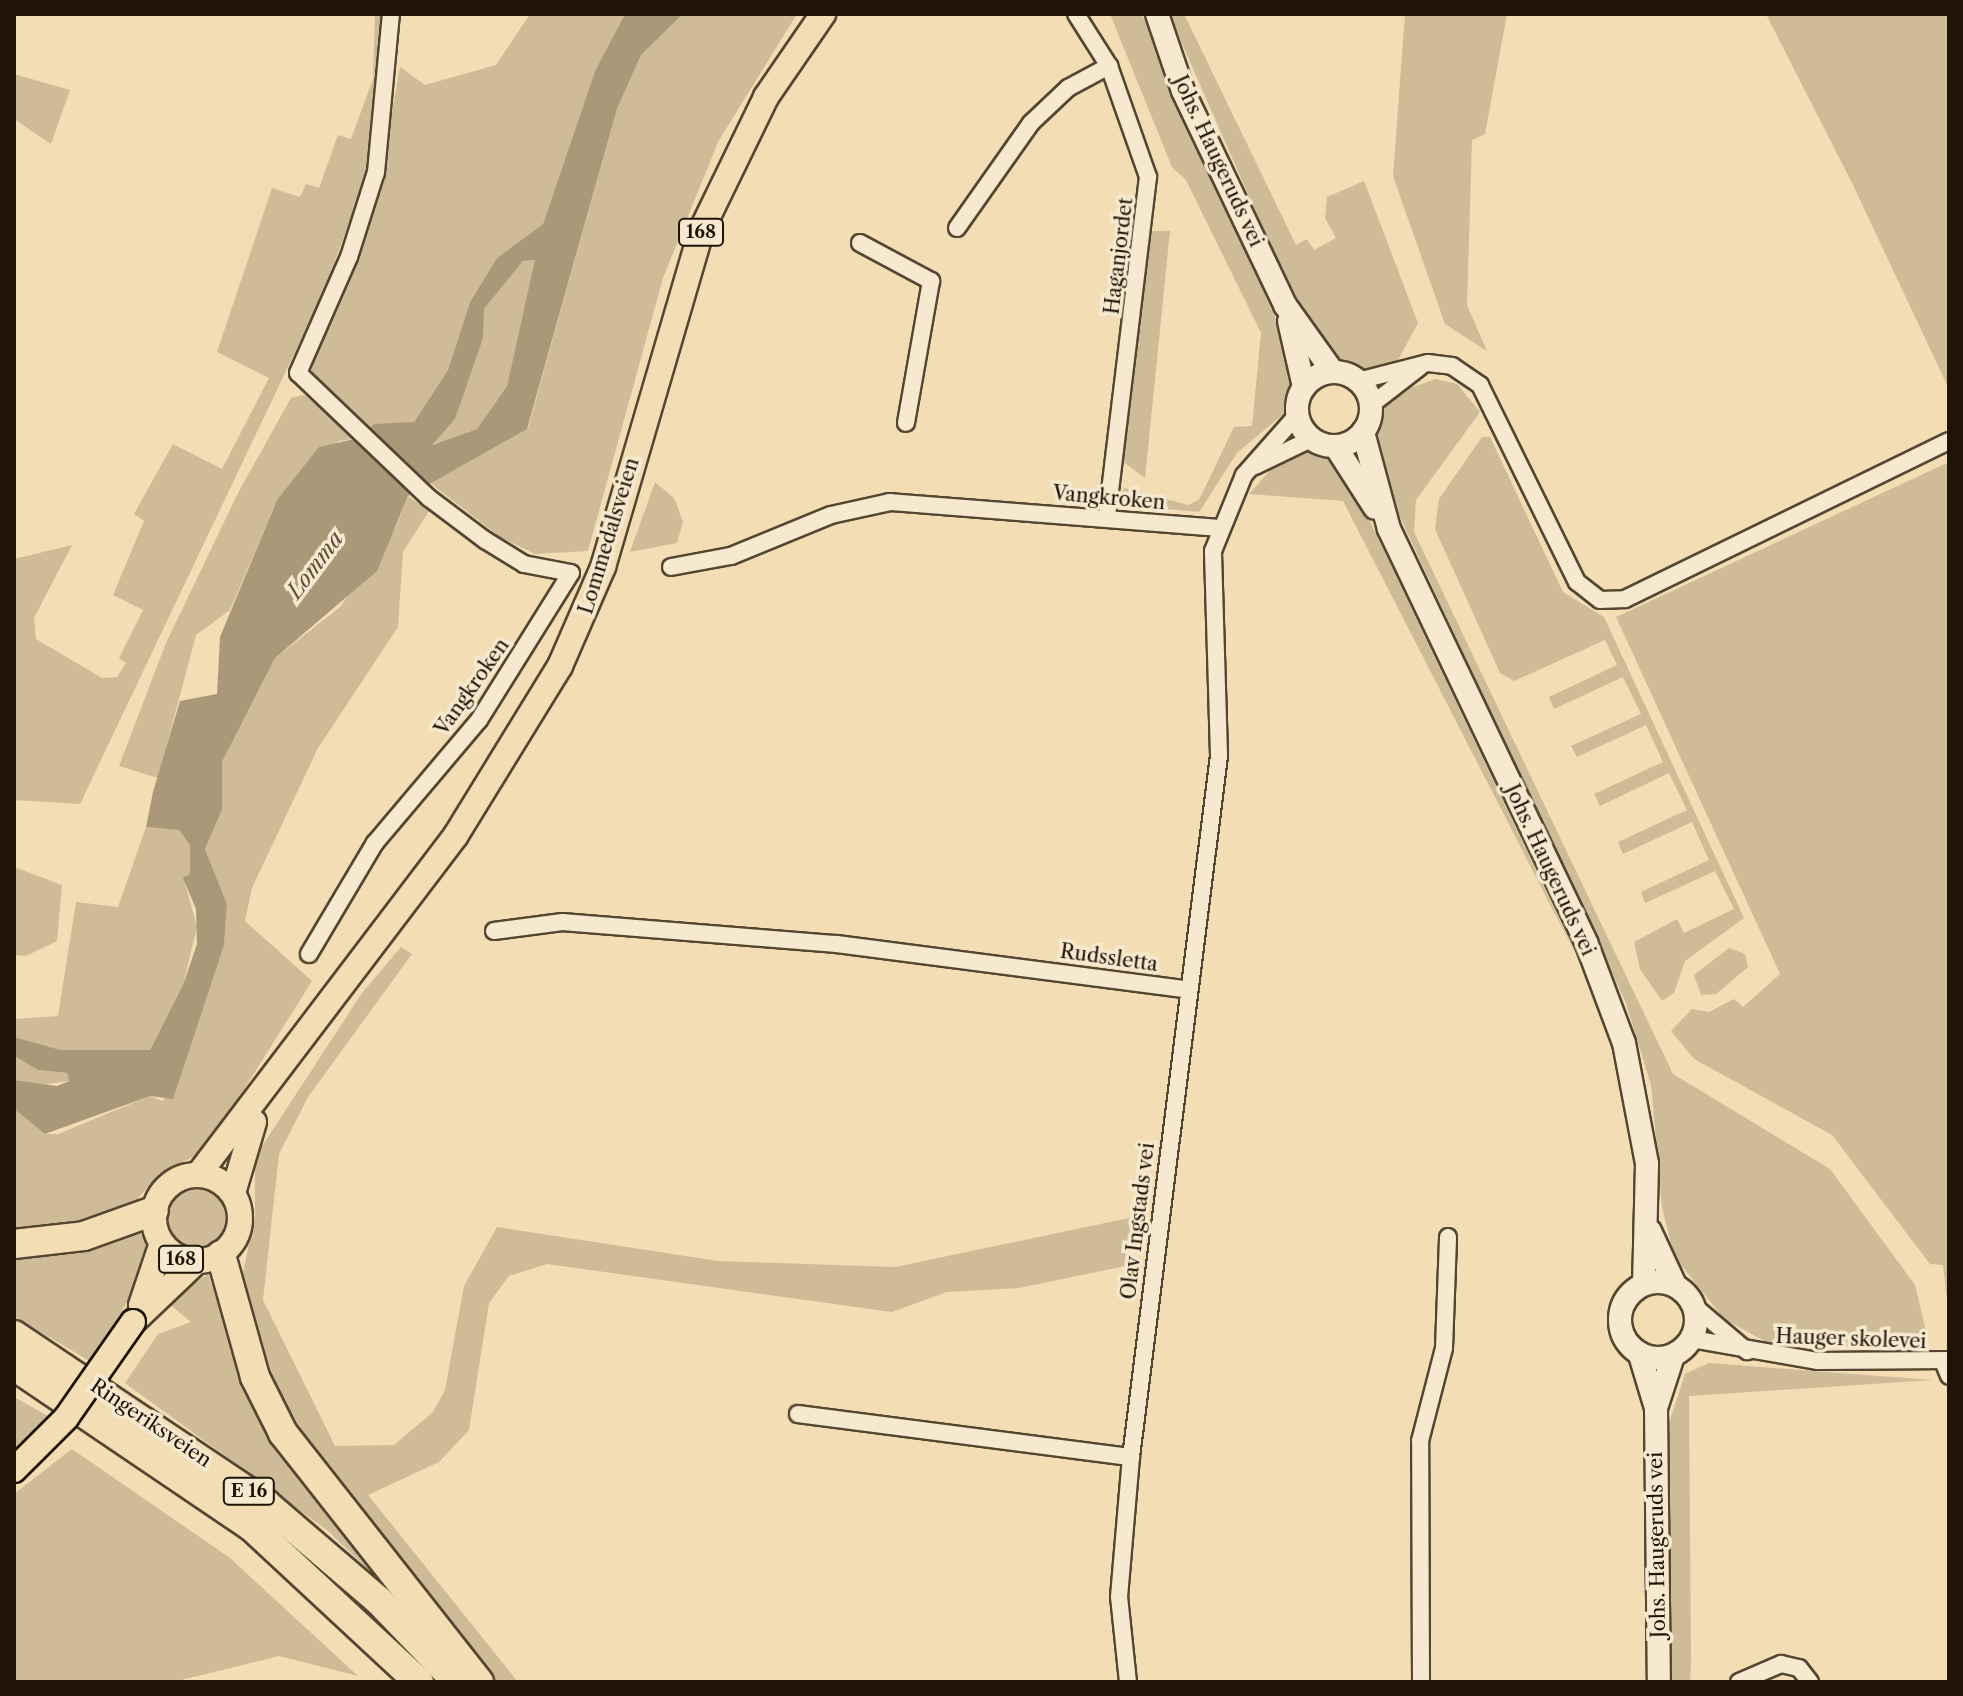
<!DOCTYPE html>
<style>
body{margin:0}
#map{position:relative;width:1963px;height:1696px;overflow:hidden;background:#f2ddb5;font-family:"Libre Caslon Text",serif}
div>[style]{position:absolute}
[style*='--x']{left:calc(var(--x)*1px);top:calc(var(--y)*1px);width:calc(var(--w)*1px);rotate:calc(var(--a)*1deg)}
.green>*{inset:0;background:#cebb97}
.round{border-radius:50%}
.water>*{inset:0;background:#aa9979}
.roads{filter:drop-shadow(2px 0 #544631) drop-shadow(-2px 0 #544631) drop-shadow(0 2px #544631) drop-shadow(0 -2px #544631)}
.street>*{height:16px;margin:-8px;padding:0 8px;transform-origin:8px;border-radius:8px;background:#f7e9cf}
.secondary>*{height:22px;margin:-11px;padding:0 11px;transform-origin:11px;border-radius:11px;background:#f7e9cf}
.secondary>.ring{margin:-11px;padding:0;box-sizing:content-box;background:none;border:22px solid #f7e9cf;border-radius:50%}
.primary>*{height:24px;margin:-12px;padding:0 12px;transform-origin:12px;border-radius:12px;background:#f2ddb5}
.primary>.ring{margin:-12px;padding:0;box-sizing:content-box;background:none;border:24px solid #f2ddb5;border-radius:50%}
.highway>*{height:28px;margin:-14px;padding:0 14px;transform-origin:14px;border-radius:14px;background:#f2ddb5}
.bridges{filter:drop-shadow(2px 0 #1f1405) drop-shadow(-2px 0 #1f1405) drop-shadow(0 2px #1f1405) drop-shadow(0 -2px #1f1405)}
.primary-bridge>*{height:24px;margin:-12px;padding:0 12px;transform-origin:12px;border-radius:12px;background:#f2ddb5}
span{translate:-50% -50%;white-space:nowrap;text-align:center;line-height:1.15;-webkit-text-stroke:7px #f7e9cf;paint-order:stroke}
.shield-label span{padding:2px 6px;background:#f7e9cf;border:2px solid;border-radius:6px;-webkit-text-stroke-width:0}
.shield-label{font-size:18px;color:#1f1405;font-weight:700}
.street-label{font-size:20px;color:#1f1405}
.water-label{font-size:22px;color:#5e5039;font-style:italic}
.frame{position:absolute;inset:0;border:16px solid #1f1405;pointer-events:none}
</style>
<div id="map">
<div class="green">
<i style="clip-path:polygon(375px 14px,385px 14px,371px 163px,324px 291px,80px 804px,14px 800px,14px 559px,72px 545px,34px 618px,36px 639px,102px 678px,117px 677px,126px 663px,119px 658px,143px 610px,113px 595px,144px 521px,134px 514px,173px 444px,222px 469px,269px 378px,217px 352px,272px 188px,300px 197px,306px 184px,319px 188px,338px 135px,351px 139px,373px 79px)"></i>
<i style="clip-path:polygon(530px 14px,625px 14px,595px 71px,543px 224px,497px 258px,470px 302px,448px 370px,414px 422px,368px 429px,313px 378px,311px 366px,376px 203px,400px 67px,425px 85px,496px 65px)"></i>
<i style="clip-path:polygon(683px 14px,797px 14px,718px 142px,663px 278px,588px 551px,535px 554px,500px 537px,430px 483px,528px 428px,617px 109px,641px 55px)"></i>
<i style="clip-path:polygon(1110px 14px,1142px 14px,1298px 370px,1287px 411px,1237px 453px,1199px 512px,1122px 505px,1119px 494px,1125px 488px,1188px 505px,1199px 500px,1234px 427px,1252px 426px,1261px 333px,1186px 180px,1172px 167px)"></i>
<i style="clip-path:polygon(1169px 14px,1184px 14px,1296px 245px,1307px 239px,1314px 250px,1336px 238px,1325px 218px,1327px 197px,1364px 181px,1418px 323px,1398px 360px,1367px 371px,1329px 359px,1273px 251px)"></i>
<i style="clip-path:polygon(1405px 14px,1507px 14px,1485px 134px,1472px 140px,1467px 305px,1487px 351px,1445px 324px,1393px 176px)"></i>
<i style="clip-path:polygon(1766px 14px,1949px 14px,1949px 389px,1853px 185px)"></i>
<i style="clip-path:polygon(14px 74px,70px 90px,51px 144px,14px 119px)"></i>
<i style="clip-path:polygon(1148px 231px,1170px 231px,1145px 478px,1122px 461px)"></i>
<i style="clip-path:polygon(536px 260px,507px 386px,477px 429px,431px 445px,455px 419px,484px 309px,523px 261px)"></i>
<i style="clip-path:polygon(1436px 379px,1457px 384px,1480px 412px,1416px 500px,1414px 532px,1673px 1074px,1830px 1169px,1915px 1285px,1926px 1331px,1915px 1349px,1770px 1344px,1724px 1319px,1674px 1256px,1662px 1207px,1651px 1085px,1626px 1003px,1373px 459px,1376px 414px,1393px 394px)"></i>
<i style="clip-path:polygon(304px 395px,359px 438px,339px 441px,277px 500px,230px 610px,196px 635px,158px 778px,119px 766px,166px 643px,239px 491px,291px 398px)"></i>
<i style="clip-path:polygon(1482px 437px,1490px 437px,1563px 592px,1604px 617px,1744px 918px,1685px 961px,1674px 993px,1662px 1001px,1640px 969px,1634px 942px,1677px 919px,1684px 933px,1734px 909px,1715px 871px,1645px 903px,1641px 892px,1709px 860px,1692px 822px,1623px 854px,1618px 842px,1687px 810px,1669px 773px,1600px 806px,1594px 794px,1663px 762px,1646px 725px,1577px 757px,1571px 746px,1641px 714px,1623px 677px,1554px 709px,1549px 697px,1617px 665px,1605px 640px,1514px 681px,1500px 673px,1435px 529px,1439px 499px)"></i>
<i style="clip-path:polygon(1313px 450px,1331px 455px,1352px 483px,1577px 957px,1343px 501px,1249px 494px,1275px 465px)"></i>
<i style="clip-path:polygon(1949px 462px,1949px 1317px,1943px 1265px,1930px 1264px,1832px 1135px,1694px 1059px,1671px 1031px,1692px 1009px,1709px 1012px,1734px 999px,1743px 1007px,1780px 974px,1616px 617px)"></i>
<i style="clip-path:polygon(655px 482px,674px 498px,683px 522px,677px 543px,630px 552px)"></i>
<i style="clip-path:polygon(408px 496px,429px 511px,403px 552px,398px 627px,318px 748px,252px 888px,245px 921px,312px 981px,206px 1150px,158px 1175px,123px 1216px,14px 1233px,14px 1109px,45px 1134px,58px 1134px,150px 1096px,163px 1101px,224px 945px,227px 904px,205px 849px,222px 810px,222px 762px,275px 658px,340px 607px,396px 527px)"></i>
<i style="clip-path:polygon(146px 827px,179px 830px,190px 845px,190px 874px,184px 879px,197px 927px,183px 985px,150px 1050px,61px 1050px,14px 1037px,14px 1019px,58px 1016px,76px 902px,118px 907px)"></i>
<i style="clip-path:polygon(14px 867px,62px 885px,57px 941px,26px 956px,14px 955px)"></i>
<i style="clip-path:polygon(401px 947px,412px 954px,308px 1097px,279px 1154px,263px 1300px,335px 1446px,394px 1445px,433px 1412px,445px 1390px,464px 1286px,497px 1227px,718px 1261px,895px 1267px,1143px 1215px,1130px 1265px,1019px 1288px,947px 1292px,892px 1312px,547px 1264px,509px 1276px,489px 1303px,469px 1430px,439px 1462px,368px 1495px,518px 1682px,491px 1682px,289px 1421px,240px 1286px,255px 1216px,255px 1157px,362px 993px)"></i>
<i style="clip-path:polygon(1729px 948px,1745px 954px,1748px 967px,1716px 994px,1701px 995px,1694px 975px)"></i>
<i style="clip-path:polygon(14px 1056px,38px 1070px,67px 1073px,69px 1081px,33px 1086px,14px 1080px)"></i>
<i class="round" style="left:165px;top:1188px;width:62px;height:62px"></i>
<i style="clip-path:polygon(137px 1231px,146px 1239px,143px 1276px,91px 1362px,14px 1316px,14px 1255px)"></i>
<i style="clip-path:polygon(208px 1274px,232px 1344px,382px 1583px,328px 1531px,125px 1383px,158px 1334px,191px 1322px,167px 1302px)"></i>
<i style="clip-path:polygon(1709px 1363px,1933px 1380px,1689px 1396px,1691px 1664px,1690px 1682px,1671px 1682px,1667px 1429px,1685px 1374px)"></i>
<i style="clip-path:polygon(14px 1397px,50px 1417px,14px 1454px)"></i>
<i style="clip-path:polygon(72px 1449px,230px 1558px,358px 1676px,279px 1656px,173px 1682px,14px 1682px,14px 1494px)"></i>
</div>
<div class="water">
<i style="clip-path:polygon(evenodd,625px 14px,683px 14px,641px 55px,617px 109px,527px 429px,408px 496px,377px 571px,275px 658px,222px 762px,222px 810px,205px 849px,227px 904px,224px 945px,173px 1099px,150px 1096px,45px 1134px,14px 1109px,14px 1080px,57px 1086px,69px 1081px,67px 1073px,38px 1070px,14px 1056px,14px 1037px,61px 1050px,150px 1050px,183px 985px,197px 944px,196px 909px,183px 878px,190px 874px,190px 845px,179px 830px,146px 827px,153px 792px,180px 701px,217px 694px,220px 637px,277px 500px,319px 447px,359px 438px,374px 424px,414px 422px,448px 370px,470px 302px,497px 258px,543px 224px,595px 71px,625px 14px,535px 260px,507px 386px,477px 429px,432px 445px,455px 419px,483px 338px,484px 309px,523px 261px,535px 260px)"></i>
</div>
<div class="roads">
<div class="street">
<i style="--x:1076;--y:14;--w:62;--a:57.6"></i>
<i style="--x:1109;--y:66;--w:118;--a:70.6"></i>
<i style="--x:1148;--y:177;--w:342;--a:96.9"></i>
<i style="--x:957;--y:228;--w:128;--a:-54.8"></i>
<i style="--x:1031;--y:123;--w:51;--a:-43.4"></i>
<i style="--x:1068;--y:88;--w:47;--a:-28.2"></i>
<i style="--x:860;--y:243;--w:81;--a:28.2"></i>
<i style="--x:931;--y:281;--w:144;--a:100"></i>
<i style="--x:1358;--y:381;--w:72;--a:-14.4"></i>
<i style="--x:1428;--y:363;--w:24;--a:7"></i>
<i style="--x:1452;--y:366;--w:34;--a:34"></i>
<i style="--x:1480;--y:385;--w:220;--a:63.8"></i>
<i style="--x:1577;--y:582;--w:29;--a:38"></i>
<i style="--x:1600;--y:600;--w:25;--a:-2"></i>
<i style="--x:1625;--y:599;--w:360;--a:-26"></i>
<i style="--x:1371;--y:405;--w:62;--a:-37.8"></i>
<i style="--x:1255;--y:466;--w:62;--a:-25.7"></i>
<i style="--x:671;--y:567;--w:61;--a:-10.4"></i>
<i style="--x:731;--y:556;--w:108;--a:-22.3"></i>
<i style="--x:831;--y:515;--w:60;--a:-12.4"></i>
<i style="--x:890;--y:502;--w:329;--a:4.5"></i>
<i style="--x:494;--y:931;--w:69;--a:-7.5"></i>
<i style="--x:562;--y:922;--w:276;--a:4.6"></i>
<i style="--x:837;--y:944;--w:355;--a:7.4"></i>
<i style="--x:309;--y:954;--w:129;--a:-59.3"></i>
<i style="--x:375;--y:843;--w:161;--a:-49.8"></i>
<i style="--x:479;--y:720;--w:173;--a:-58"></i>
<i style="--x:571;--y:573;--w:48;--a:-169.2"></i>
<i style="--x:524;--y:564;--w:46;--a:-148.4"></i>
<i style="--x:485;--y:540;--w:70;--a:-143.1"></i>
<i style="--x:429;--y:498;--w:181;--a:-136.3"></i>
<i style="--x:298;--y:373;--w:127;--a:-66.3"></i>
<i style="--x:349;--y:257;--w:89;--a:-72.4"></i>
<i style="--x:376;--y:172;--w:159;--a:-84.6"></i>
<i style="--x:1694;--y:1306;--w:70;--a:40.3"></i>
<i style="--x:1692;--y:1339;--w:128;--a:9.9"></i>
<i style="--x:1818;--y:1361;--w:131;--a:-0.4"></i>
<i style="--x:1943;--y:1361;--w:16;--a:68"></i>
<i style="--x:798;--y:1414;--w:336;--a:7.4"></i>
<i style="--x:1128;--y:1682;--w:85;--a:-96"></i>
<i style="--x:1119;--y:1597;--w:141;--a:-85.1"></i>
<i style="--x:1131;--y:1457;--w:707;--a:-82.85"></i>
<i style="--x:1219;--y:755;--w:204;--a:-91.7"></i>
<i style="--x:1213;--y:551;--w:82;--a:-67.8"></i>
<i style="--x:1244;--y:475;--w:80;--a:-48.5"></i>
<i style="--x:1421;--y:1682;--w:241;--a:-90.2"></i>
<i style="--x:1420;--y:1441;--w:96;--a:-75.5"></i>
<i style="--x:1444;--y:1348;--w:111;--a:-87.9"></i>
<i style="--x:1739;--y:1682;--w:46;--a:-23.2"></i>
<i style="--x:1781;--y:1664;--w:18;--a:13"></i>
<i style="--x:1799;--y:1668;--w:18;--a:52"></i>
</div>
<div class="secondary">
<i style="--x:1157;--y:14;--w:81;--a:71.3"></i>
<i style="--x:1183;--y:91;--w:237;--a:64.5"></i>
<i style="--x:1285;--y:305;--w:82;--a:54.4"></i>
<i style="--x:1289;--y:321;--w:68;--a:77.2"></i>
<i class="ring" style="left:1297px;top:372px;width:52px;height:52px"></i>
<i style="--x:1363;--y:432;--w:100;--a:75"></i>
<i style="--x:1389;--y:529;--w:458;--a:64.5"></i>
<i style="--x:1586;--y:942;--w:108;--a:69.4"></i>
<i style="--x:1624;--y:1043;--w:123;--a:79.2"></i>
<i style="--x:1647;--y:1164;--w:120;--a:91.4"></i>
<i style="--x:1336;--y:447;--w:72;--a:57.4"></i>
<i style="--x:1650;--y:1231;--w:60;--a:65.2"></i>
<i class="ring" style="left:1620px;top:1282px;width:54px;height:54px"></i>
<i style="--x:1640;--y:1355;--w:55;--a:73.2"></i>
<i style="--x:1656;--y:1408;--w:274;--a:89.4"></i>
<i style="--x:1656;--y:1408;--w:55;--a:-71.9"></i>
</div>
<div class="primary">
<i class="ring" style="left:154px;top:1175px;width:62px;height:62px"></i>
<i style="--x:198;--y:1175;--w:427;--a:-52.8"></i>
<i style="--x:456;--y:835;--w:198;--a:-58.4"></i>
<i style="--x:560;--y:666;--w:108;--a:-66.5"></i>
<i style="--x:603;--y:567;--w:352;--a:-73.7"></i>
<i style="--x:702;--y:229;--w:147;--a:-64.1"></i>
<i style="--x:766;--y:97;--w:101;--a:-55.5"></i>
<i style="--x:233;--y:1193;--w:74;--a:-73.5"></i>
<i style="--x:141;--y:1305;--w:65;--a:-71.3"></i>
<i style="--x:133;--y:1322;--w:87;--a:-43.6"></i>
</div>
<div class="highway">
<i style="--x:14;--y:1244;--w:70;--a:-6.5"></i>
<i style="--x:84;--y:1236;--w:74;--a:-19.7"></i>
<i style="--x:221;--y:1255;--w:127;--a:74.4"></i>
<i style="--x:255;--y:1377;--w:63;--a:63.4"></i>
<i style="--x:283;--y:1433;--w:317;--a:51.8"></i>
<i style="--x:14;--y:1335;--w:303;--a:33.8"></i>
<i style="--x:266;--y:1504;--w:149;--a:40.6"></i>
<i style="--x:379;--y:1601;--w:112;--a:46.1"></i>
<i style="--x:14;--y:1366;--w:287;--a:34.1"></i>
<i style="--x:252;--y:1527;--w:228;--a:42.9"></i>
</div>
</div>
<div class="bridges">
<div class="primary-bridge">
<i style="--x:14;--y:1470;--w:74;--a:-45"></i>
<i style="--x:66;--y:1418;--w:117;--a:-55.1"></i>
</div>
</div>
<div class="shield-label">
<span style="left:701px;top:232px">168</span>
<span style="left:181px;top:1259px">168</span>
<span style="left:249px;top:1491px">E 16</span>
</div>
<div class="street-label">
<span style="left:1218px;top:161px;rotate:65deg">Johs. Haugeruds vei</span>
<span style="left:1119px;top:256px;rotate:-83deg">Haganjordet</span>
<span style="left:1109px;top:498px;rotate:5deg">Vangkroken</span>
<span style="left:609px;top:536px;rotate:-73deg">Lommedalsveien</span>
<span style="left:472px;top:687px;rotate:-55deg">Vangkroken</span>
<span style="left:1550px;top:870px;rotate:65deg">Johs. Haugeruds vei</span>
<span style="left:1109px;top:958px;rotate:8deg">Rudssletta</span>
<span style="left:1138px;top:1221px;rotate:-83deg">Olav Ingstads vei</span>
<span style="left:1851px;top:1339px;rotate:2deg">Hauger skolevei</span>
<span style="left:151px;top:1423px;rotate:34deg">Ringeriksveien</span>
<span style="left:1657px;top:1545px;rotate:-91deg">Johs. Haugeruds vei</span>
</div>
<div class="water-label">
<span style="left:315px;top:565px;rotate:-53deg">Lomma</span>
</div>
<div class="frame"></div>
</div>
